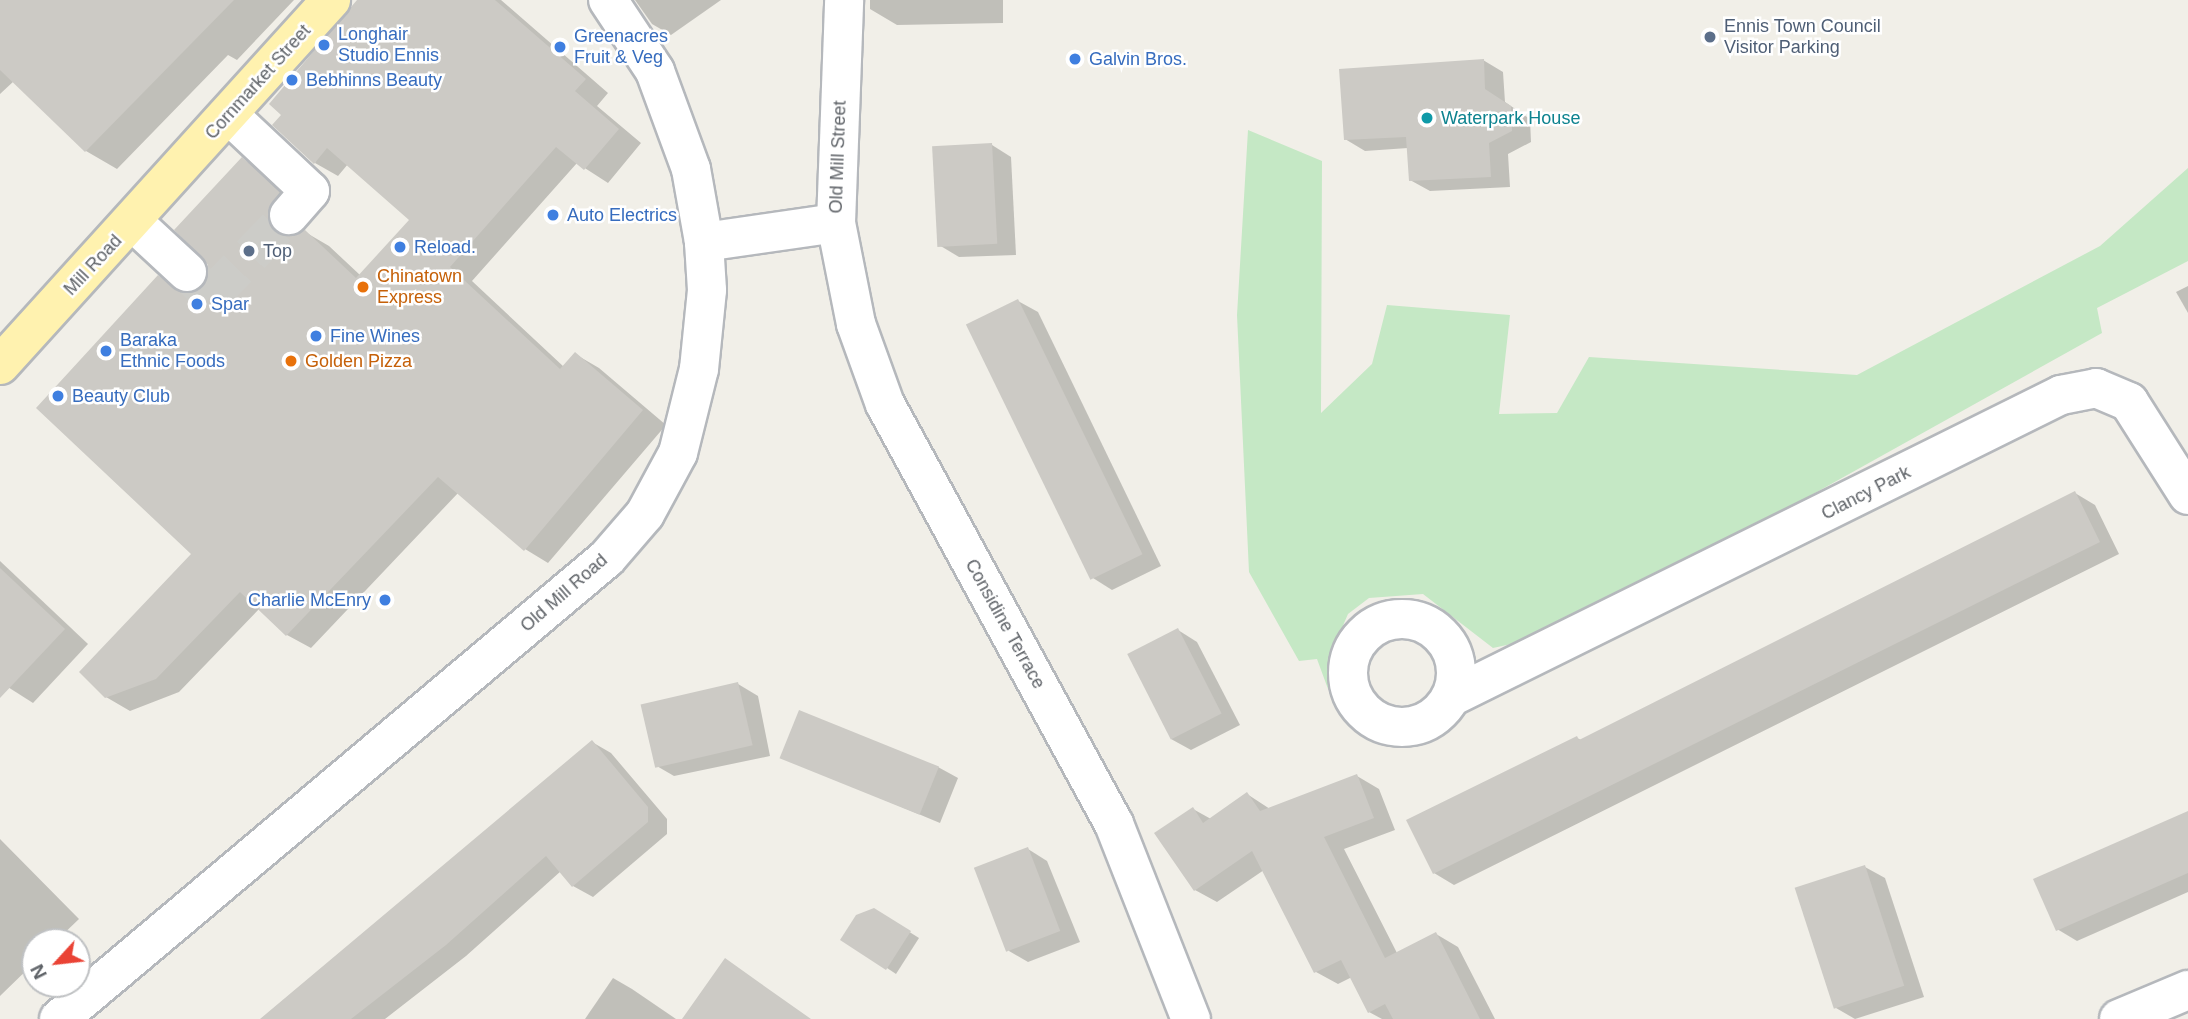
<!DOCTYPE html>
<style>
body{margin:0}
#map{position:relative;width:2188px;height:1019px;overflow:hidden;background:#f1efe8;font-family:Arial,sans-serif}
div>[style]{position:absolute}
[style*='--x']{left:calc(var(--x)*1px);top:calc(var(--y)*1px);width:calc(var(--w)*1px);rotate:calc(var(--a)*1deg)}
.green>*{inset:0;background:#c5e8c5}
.shadow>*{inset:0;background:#0003}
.building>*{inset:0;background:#cccac5;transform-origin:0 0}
.minor-tunnel>*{height:38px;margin-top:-19px;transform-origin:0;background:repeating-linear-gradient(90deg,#ccccc8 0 38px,transparent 0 57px)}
.roads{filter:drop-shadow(2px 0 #b5b8bc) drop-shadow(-2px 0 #b5b8bc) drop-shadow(0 2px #b5b8bc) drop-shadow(0 -2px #b5b8bc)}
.minor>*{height:38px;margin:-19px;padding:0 19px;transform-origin:19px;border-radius:19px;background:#fff}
.minor>.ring{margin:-19px;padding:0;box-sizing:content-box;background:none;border:38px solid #fff;border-radius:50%}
.major>*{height:38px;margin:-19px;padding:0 19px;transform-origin:19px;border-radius:19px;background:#fff2af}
.dots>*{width:19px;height:19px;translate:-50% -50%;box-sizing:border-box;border:4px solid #fff;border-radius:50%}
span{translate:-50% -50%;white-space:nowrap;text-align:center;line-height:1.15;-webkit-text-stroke:5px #fff;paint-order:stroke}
.service-label{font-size:18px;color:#4e5e75}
.left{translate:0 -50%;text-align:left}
.shop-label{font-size:18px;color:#366cbe}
.right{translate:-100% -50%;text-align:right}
.street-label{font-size:18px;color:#5f6368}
.culture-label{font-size:18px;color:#0d838f}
.food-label{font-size:18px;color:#c56008}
.north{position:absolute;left:21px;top:928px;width:70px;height:70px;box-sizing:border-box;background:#fff;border:2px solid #bfc1c3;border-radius:50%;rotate:243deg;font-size:19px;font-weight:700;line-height:28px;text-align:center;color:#5f6368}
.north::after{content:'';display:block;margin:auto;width:24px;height:32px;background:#ea4335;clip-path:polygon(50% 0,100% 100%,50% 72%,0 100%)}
</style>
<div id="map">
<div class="green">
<i style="clip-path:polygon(1248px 130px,1322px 161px,1321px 413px,1372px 364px,1387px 305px,1510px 315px,1499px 414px,1557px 413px,1589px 357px,1857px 375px,2100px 246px,2188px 168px,2188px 261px,2097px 308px,2102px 333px,1797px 503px,1530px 640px,1493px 648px,1423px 594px,1369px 598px,1348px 614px,1335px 644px,1328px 689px,1317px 659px,1299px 661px,1249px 572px,1237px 315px)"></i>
</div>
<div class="shadow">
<i style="clip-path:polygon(0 0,294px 0,237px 60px,228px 55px,117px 169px,86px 151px,14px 81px,0 94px)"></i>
<i style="clip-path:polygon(360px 0,501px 0,608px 93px,597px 106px,641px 143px,608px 183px,577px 163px,472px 281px,564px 367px,575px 354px,599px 368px,666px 425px,548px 563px,525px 549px,459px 492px,311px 648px,287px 635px,260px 608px,179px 692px,130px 711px,106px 697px,193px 554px,158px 277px,186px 294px,205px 288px,242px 159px,266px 173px,302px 207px,290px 226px,294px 236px,305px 232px,329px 246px,360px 275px,411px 220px,348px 164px,338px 176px,315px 163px)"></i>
<i style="clip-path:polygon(635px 0,721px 0,671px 35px,652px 24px)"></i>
<i style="clip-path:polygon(870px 0,1003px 0,1003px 23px,897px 25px,870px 9px)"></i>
<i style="clip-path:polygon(1483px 60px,1503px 72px,1505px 102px,1530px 119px,1531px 142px,1508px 154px,1510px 187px,1430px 191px,1410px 180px,1408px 148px,1365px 151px,1345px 139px)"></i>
<i style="clip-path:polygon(992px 145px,1011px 157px,1016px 255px,959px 257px,939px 245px)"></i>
<i style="clip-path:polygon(2188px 286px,2188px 313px,2176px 292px)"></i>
<i style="clip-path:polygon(1018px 301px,1038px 312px,1161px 566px,1112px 590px,1093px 578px)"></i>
<i style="clip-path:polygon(2075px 493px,2095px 505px,2119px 554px,1454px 885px,1434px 873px,1577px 738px,1581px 740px)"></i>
<i style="clip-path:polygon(0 561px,88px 644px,33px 703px,0 682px)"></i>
<i style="clip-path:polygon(1178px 630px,1197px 642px,1240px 725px,1191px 750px,1171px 739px)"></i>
<i style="clip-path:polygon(738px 684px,758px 696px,770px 756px,674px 776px,655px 765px)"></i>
<i style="clip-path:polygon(592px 742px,611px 753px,667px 819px,667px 834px,593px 897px,573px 886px,561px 871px,466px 956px,385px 1019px,261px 1019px)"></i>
<i style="clip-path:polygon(782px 757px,938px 767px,958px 778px,940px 823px)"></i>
<i style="clip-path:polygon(1357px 776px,1379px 789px,1395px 830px,1344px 849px,1397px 953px,1436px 934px,1458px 947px,1495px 1019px,1382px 1019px,1369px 1012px,1352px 977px,1338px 984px,1316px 972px,1264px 870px,1217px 902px,1195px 890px,1193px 809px,1211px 819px,1247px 794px,1270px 809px)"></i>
<i style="clip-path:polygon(2188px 814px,2188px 892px,2077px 941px,2057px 929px)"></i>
<i style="clip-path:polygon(0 839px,79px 919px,55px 942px,35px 942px,35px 962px,0 996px)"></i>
<i style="clip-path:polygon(1028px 849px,1047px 861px,1080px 942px,1028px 962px,1009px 951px)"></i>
<i style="clip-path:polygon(1865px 867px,1885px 878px,1924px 997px,1855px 1019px,1836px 1008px)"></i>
<i style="clip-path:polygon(884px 916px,919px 938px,896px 974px,887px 968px)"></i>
<i style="clip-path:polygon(613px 978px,632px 989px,676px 1019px,585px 1019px)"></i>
</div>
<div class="building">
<i style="clip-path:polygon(0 0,234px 0,85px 152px,0 70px)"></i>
<i style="clip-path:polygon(357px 0,495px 0,586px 79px,575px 91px,619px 129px,584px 170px,556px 147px,450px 267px,560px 369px,575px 352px,643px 410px,524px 551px,438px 477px,286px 636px,240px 592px,156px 679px,105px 698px,79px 672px,191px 554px,36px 408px,158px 275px,181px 293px,203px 286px,208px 265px,174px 230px,242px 157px,280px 192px,268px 211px,274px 231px,285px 236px,305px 230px,356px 278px,409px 220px,327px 148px,314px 164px,272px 125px,281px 115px,269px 104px)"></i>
<i style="clip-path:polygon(1484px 59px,1485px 89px,1511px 106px,1512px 131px,1489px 143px,1491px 177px,1409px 181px,1406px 137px,1344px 140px,1339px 69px)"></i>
<i style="left:992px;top:143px;width:101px;height:60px;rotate:87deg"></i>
<i style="left:1018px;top:299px;width:284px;height:58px;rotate:64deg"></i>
<i style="clip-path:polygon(2075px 491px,2100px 542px,1433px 874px,1406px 820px,1577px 736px,1579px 740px)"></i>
<i style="clip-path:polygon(0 568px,65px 629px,0 698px)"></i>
<i style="left:1178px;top:628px;width:96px;height:57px;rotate:63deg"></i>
<i style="left:738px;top:682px;width:65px;height:100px;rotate:77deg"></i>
<i style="left:799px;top:710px;width:151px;height:52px;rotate:22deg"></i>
<i style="clip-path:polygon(592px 740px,648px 807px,648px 822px,572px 887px,546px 856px,446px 945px,351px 1019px,260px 1019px)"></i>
<i style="clip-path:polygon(1357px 774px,1374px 818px,1324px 837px,1385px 958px,1436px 932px,1480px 1019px,1393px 1019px,1385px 1004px,1368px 1013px,1341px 960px,1314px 973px,1252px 851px,1194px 891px,1154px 833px,1193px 807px,1203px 823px,1247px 792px,1260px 811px)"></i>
<i style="clip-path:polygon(2188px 811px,2188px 873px,2056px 931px,2033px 879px)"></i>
<i style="left:1028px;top:847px;width:90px;height:58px;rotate:69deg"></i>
<i style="left:1865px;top:865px;width:127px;height:74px;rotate:72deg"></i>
<i style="clip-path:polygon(874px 908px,911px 931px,886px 970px,840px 940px,856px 915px)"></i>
<i style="clip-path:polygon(725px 958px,760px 983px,811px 1019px,682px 1019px)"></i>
</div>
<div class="minor-tunnel">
<i style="--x:187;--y:272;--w:34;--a:45"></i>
<i style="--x:211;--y:296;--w:112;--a:-46.1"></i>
</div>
<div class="roads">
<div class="minor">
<i style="--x:229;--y:115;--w:111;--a:43.2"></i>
<i style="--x:310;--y:191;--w:32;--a:131"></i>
<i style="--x:132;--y:221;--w:75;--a:42.8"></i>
<i style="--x:836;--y:223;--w:103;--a:78.8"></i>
<i style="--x:856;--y:324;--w:85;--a:70.1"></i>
<i style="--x:885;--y:404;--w:478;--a:61.4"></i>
<i style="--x:1114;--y:824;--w:210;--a:68.5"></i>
<i style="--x:704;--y:242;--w:133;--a:-8.2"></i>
<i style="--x:836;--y:223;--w:223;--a:-87.9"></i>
<i class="ring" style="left:1348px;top:619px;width:70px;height:70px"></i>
<i style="--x:1451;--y:697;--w:681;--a:-26.34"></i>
<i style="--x:2061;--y:395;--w:36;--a:-11"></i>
<i style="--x:2096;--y:388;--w:36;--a:23"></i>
<i style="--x:2129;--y:402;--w:110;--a:57.6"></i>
<i style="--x:59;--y:1019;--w:716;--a:-40.07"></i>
<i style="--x:607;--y:558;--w:58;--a:-49.2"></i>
<i style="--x:645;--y:514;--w:69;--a:-61.6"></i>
<i style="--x:678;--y:453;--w:87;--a:-76"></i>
<i style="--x:699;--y:369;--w:79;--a:-84.2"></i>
<i style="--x:707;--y:290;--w:48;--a:-93.6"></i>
<i style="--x:704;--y:242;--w:74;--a:-100.1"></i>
<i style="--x:691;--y:169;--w:104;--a:-110.2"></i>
<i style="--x:655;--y:71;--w:85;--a:-123.5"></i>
<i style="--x:2119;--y:1019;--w:75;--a:-22.8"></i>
</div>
<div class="major">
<i style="--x:0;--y:365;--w:493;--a:-47.8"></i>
</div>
</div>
<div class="dots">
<i style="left:1710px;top:37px;background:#5c6f8a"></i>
<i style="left:324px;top:45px;background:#3f7fe0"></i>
<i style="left:560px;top:47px;background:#3f7fe0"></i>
<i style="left:1075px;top:59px;background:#3f7fe0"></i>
<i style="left:292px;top:80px;background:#3f7fe0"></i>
<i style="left:1427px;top:118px;background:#0f9aa8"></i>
<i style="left:553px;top:215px;background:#3f7fe0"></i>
<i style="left:400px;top:247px;background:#3f7fe0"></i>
<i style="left:249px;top:251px;background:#5c6f8a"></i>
<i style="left:363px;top:287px;background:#e8710a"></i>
<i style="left:197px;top:304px;background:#3f7fe0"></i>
<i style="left:316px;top:336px;background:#3f7fe0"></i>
<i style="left:106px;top:351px;background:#3f7fe0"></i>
<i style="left:291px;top:361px;background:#e8710a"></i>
<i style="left:58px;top:396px;background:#3f7fe0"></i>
<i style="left:385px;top:600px;background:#3f7fe0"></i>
</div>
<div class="service-label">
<span class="left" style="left:1724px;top:37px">Ennis Town Council<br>Visitor Parking</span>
<span class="left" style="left:263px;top:251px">Top</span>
</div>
<div class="shop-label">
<span class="left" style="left:338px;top:45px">Longhair<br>Studio Ennis</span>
<span class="left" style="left:574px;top:47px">Greenacres<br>Fruit &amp; Veg</span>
<span class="left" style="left:1089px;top:59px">Galvin Bros.</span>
<span class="left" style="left:306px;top:80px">Bebhinns Beauty</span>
<span class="left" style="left:567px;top:215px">Auto Electrics</span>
<span class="left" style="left:414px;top:247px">Reload.</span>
<span class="left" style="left:211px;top:304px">Spar</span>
<span class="left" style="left:330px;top:336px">Fine Wines</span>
<span class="left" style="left:120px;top:351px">Baraka<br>Ethnic Foods</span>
<span class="left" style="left:72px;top:396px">Beauty Club</span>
<span class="right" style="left:371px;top:600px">Charlie McEnry</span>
</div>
<div class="street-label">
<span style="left:258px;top:82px;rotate:-48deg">Cornmarket Street</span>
<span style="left:838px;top:157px;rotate:-88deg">Old Mill Street</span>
<span style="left:93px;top:265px;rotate:-47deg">Mill Road</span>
<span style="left:1866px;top:493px;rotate:-27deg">Clancy Park</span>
<span style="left:564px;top:593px;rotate:-41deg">Old Mill Road</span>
<span style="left:1005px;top:624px;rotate:61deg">Considine Terrace</span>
</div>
<div class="culture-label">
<span class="left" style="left:1441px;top:118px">Waterpark House</span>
</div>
<div class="food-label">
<span class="left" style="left:377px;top:287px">Chinatown<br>Express</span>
<span class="left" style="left:305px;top:361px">Golden Pizza</span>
</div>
<div class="north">N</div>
</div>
